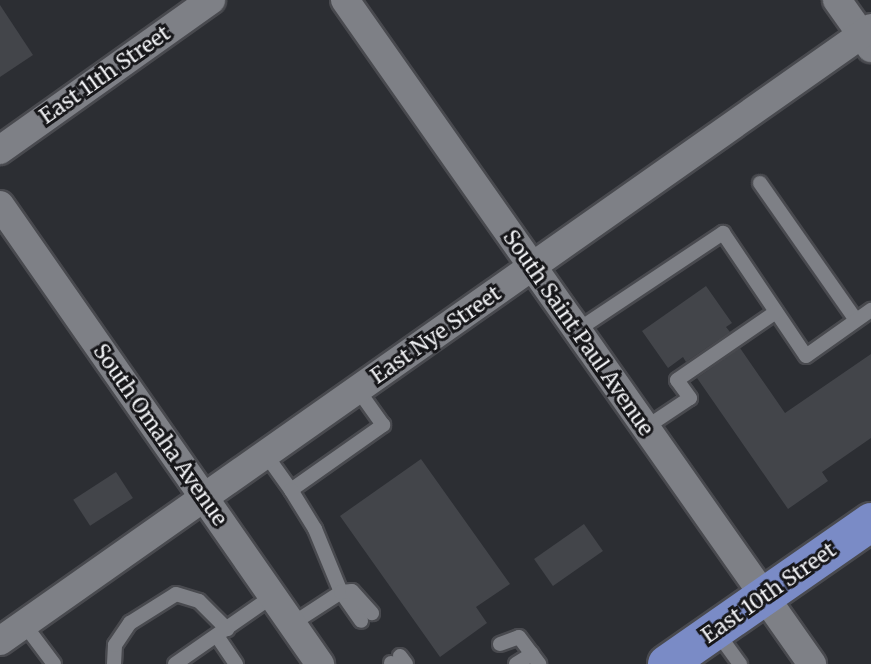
<!DOCTYPE html>
<style>
body{margin:0}
#map{position:relative;width:871px;height:664px;overflow:hidden;background:#2c2e33;font-family:Merriweather,serif}
div>[style]{position:absolute}
[style*='--x']{left:calc(var(--x)*1px);top:calc(var(--y)*1px);width:calc(var(--w)*1px);rotate:calc(var(--a)*1deg)}
.building>*{inset:0;background:#43454a;transform-origin:0 0}
.roads{filter:drop-shadow(2px 0 #494a4f) drop-shadow(-2px 0 #494a4f) drop-shadow(0 2px #494a4f) drop-shadow(0 -2px #494a4f)}
.service>*{height:14px;margin:-7px;padding:0 7px;transform-origin:7px;border-radius:7px;background:#7e8086}
.minor>*{height:28px;margin:-14px;padding:0 14px;transform-origin:14px;border-radius:14px;background:#7e8086}
.primary>*{height:38px;margin:-19px;padding:0 19px;transform-origin:19px;border-radius:19px;background:#7a8bc6}
span{translate:-50% -50%;white-space:nowrap;text-align:center;line-height:1.15;-webkit-text-stroke:6px #161619;paint-order:stroke}
.street-label{font-size:21px;color:#eff0f3}
</style>
<div id="map">
<div class="building">
<i style="clip-path:polygon(0 5px,33px 55px,0 77px)"></i>
<i style="clip-path:polygon(706px 286px,732px 323px,726px 327px,730px 332px,686px 362px,683px 357px,668px 368px,642px 331px)"></i>
<i style="clip-path:polygon(740px 348px,785px 413px,871px 354px,871px 438px,822px 472px,828px 481px,788px 509px,697px 378px)"></i>
<i style="clip-path:polygon(421px 459px,510px 584px,476px 607px,487px 623px,440px 657px,340px 516px)"></i>
<i style="left:116px;top:472px;width:31px;height:51px;rotate:57deg"></i>
<i style="left:584px;top:524px;width:33px;height:61px;rotate:55deg"></i>
</div>
<div class="roads">
<div class="service">
<i style="--x:760;--y:183;--w:167;--a:55"></i>
<i style="--x:576;--y:331;--w:177;--a:-33.7"></i>
<i style="--x:723;--y:233;--w:148;--a:56"></i>
<i style="--x:806;--y:356;--w:80;--a:-35.3"></i>
<i style="--x:645;--y:428;--w:54;--a:-33.7"></i>
<i style="--x:690;--y:398;--w:22;--a:-126"></i>
<i style="--x:677;--y:380;--w:120;--a:-34.5"></i>
<i style="--x:266;--y:455;--w:43;--a:54.5"></i>
<i style="--x:291;--y:490;--w:113;--a:-35.2"></i>
<i style="--x:383;--y:425;--w:43;--a:-125.5"></i>
<i style="--x:291;--y:490;--w:46;--a:58.4"></i>
<i style="--x:315;--y:529;--w:68;--a:67.6"></i>
<i style="--x:341;--y:592;--w:35;--a:55"></i>
<i style="--x:24;--y:624;--w:50;--a:53.1"></i>
<i style="--x:292;--y:624;--w:59;--a:-33.1"></i>
<i style="--x:341;--y:592;--w:11;--a:-5"></i>
<i style="--x:352;--y:591;--w:30;--a:48"></i>
<i style="--x:716;--y:631;--w:41;--a:54"></i>
<i style="--x:217;--y:636;--w:34;--a:56"></i>
<i style="--x:500;--y:644;--w:20;--a:-20"></i>
<i style="--x:519;--y:637;--w:34;--a:53"></i>
<i style="--x:400;--y:656;--w:10;--a:53"></i>
<i style="--x:391;--y:663;--w:1;--a:45"></i>
<i style="--x:114;--y:664;--w:19;--a:-87"></i>
<i style="--x:115;--y:645;--w:27;--a:-56"></i>
<i style="--x:130;--y:623;--w:54;--a:-32.2"></i>
<i style="--x:176;--y:594;--w:24;--a:17"></i>
<i style="--x:199;--y:601;--w:40;--a:45"></i>
<i style="--x:175;--y:664;--w:119;--a:-34.8"></i>
<i style="--x:516;--y:664;--w:19;--a:-32"></i>
</div>
<div class="minor">
<i style="--x:345;--y:0;--w:812;--a:54.88"></i>
<i style="--x:837;--y:0;--w:59;--a:54.7"></i>
<i style="--x:0;--y:150;--w:259;--a:-35.4"></i>
<i style="--x:0;--y:205;--w:560;--a:55.12"></i>
<i style="--x:0;--y:641;--w:1065;--a:-35.14"></i>
</div>
<div class="primary">
<i style="--x:667;--y:664;--w:249;--a:-34.8"></i>
</div>
</div>
<div class="street-label">
<span style="left:105px;top:75px;rotate:-35deg">East 11th Street</span>
<span style="left:578px;top:333px;rotate:55deg">South Saint Paul Avenue</span>
<span style="left:436px;top:335px;rotate:-35deg">East Nye Street</span>
<span style="left:160px;top:435px;rotate:55deg">South Omaha Avenue</span>
<span style="left:769px;top:593px;rotate:-35deg">East 10th Street</span>
</div>
</div>
